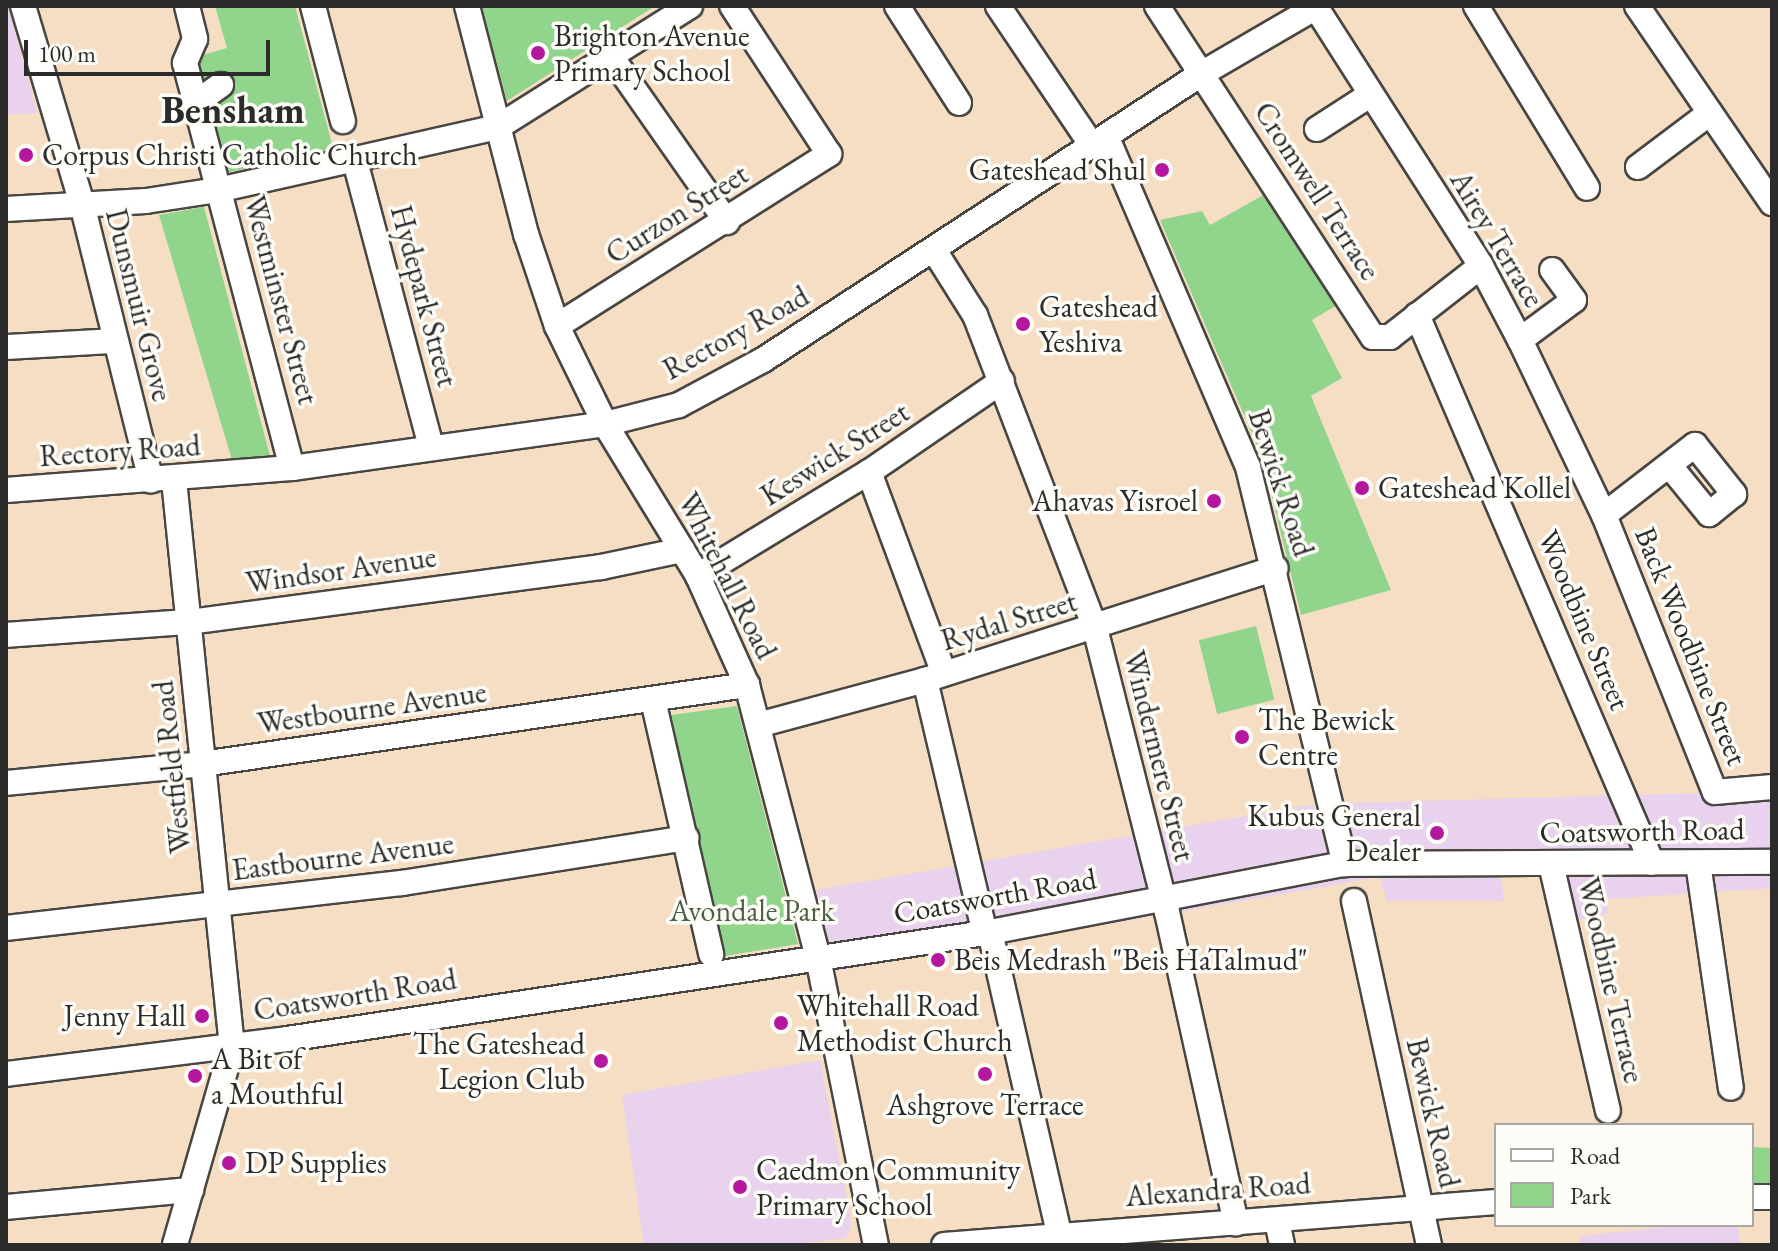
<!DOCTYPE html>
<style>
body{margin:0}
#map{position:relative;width:1778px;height:1251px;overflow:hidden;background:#f5dec4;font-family:"EB Garamond",serif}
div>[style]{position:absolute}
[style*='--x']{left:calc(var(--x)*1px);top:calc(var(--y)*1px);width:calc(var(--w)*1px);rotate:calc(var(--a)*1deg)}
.built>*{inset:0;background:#e9d2ed}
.green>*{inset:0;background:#91d48c;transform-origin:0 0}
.roads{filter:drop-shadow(2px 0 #494642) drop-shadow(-2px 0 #494642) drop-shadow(0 2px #494642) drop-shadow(0 -2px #494642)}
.minor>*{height:24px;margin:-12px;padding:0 12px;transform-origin:12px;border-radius:12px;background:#fff}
.dots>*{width:22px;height:22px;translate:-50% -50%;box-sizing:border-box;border:4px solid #fdfcf7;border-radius:50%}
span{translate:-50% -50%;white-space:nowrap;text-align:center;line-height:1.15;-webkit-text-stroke:7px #fdfcf7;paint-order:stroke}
.poi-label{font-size:30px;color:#2b2b2b}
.left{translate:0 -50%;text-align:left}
.right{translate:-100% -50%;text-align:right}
.street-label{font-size:30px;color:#2b2b2b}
.park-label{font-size:30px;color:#4a5e48}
.district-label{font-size:38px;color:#2b2b2b;font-weight:700}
.frame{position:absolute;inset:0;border:8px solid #2b2b2b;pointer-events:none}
.legend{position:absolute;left:1494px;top:1123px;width:260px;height:104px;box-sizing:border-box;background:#fdfcf7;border:2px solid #a9a8a5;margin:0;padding:10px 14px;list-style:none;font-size:24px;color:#2b2b2b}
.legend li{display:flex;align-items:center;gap:16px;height:40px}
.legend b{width:40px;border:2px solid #a9a8a5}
.scale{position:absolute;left:24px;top:40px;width:246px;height:36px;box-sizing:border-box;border:4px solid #2b2b2b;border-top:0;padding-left:10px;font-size:24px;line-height:28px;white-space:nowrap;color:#2b2b2b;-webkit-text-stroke:6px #fdfcf7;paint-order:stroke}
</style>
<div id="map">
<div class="built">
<i style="clip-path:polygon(6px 6px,8px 6px,37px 113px,6px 115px)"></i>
<i style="clip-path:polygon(1772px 791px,1772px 888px,1607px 899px,1608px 914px,1575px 920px,1563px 873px,1501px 876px,1504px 901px,1387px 901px,1380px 877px,837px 971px,816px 890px,1316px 804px)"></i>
<i style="clip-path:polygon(820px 1060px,852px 1226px,845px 1238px,791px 1245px,644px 1245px,622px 1095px)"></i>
<i style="clip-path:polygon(1686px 1225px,1738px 1225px,1740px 1245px,1581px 1245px,1580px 1236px)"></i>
</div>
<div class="green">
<i style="clip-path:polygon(215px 6px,295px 6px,334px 151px,224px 173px,206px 111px,212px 80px,200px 77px,192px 58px,227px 48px)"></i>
<i style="clip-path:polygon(481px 6px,655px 6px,507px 101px)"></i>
<i style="clip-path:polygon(1267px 193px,1337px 305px,1312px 320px,1342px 378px,1311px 396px,1391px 590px,1301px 615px,1262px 457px,1160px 220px,1202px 211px,1210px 225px)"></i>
<i style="clip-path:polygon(203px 207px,204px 207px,270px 456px,232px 460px,159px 215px)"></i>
<i style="left:1256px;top:626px;width:76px;height:59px;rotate:76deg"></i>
<i style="clip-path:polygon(737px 706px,798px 944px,725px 956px,671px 715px)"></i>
<i style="left:1752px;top:1147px;width:20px;height:36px;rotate:3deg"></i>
</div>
<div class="roads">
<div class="minor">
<i style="--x:23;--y:6;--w:207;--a:73.4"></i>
<i style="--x:82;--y:204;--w:285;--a:76"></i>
<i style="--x:187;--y:6;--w:34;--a:76"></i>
<i style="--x:195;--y:39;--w:26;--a:113"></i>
<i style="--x:185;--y:63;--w:419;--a:75.2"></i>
<i style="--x:313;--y:6;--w:119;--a:75.4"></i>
<i style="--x:467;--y:6;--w:236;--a:75.5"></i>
<i style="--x:526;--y:234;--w:97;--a:71.4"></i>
<i style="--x:557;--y:326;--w:109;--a:63.9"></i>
<i style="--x:605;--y:424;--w:178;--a:58.5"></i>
<i style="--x:698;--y:576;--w:120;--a:65.8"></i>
<i style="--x:747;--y:685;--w:282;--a:75.4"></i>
<i style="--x:818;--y:958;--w:293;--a:78.6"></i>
<i style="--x:897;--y:6;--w:115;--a:57.4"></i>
<i style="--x:998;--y:6;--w:170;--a:56"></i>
<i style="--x:1157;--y:6;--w:395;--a:56.9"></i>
<i style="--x:1373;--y:337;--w:17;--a:0"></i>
<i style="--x:1390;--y:337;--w:115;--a:-38"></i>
<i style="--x:1315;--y:6;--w:308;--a:57.4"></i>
<i style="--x:1481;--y:266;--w:84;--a:62.2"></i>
<i style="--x:1520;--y:340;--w:194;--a:64.4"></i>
<i style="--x:1604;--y:515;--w:298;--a:68.2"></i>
<i style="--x:1715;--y:792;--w:57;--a:-5"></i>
<i style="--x:1476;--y:6;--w:213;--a:58.6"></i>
<i style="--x:1637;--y:6;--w:239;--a:55.6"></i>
<i style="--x:610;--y:55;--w:204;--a:55"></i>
<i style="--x:196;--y:103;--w:31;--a:-36"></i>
<i style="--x:1317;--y:129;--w:63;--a:-32.7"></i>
<i style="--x:1107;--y:138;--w:358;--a:66.8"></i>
<i style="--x:1248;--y:467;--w:409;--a:76.3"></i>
<i style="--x:355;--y:161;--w:296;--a:75.1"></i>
<i style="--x:1638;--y:167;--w:90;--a:-36.9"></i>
<i style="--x:6;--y:209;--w:140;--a:-3.3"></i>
<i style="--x:146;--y:201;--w:73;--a:-8.7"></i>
<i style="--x:218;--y:190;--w:287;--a:-12.7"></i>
<i style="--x:498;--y:127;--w:227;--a:-32.2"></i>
<i style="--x:934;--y:250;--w:77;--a:57.8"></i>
<i style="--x:975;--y:315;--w:335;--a:69"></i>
<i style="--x:1095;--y:628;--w:293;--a:75.8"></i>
<i style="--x:1167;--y:912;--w:319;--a:77.5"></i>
<i style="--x:1417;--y:315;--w:596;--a:66.79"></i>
<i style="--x:557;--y:326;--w:322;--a:-32.3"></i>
<i style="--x:829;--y:154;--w:177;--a:-123.2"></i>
<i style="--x:1520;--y:340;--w:67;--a:-36.5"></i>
<i style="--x:1574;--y:300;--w:37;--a:-126"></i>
<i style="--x:6;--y:347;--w:107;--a:-3.2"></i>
<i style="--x:869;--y:472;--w:215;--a:69.6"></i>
<i style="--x:174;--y:480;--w:570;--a:84.16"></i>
<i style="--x:232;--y:1047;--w:206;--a:106.1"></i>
<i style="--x:6;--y:490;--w:287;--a:-4.4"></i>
<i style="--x:292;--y:468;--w:316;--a:-8"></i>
<i style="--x:605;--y:424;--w:76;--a:-14.4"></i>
<i style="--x:679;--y:405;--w:95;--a:-28.2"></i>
<i style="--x:763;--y:360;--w:523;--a:-33.14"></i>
<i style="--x:1201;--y:74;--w:135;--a:-30.2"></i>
<i style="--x:1604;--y:515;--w:115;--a:-37.6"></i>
<i style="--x:1695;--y:445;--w:63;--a:51.5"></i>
<i style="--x:1734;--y:494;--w:32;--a:141"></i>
<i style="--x:1709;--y:514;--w:63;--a:-129.2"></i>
<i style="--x:698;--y:576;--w:200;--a:-31.3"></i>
<i style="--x:869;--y:472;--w:161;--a:-34.4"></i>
<i style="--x:6;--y:635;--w:183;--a:-4.1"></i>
<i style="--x:189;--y:622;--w:416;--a:-7.6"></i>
<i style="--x:601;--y:567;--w:83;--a:-11.9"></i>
<i style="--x:925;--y:680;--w:260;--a:76.7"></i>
<i style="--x:653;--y:700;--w:261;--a:77.1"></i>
<i style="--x:758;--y:725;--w:173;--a:-15.1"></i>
<i style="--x:925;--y:680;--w:368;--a:-17.7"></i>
<i style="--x:6;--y:783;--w:197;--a:-5.5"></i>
<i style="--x:202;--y:764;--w:551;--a:-8.25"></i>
<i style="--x:1698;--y:863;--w:227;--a:81.7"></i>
<i style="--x:1551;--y:864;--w:253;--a:77"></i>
<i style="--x:1354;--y:901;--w:352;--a:77.7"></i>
<i style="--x:6;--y:928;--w:399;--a:-6.5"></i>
<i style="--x:402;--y:883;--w:288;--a:-9"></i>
<i style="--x:990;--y:932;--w:310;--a:77.1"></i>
<i style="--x:6;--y:1074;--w:283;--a:-7.1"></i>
<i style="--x:287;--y:1039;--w:706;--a:-8.64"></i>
<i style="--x:985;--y:933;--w:367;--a:-10.9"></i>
<i style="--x:1345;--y:864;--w:427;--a:-0.3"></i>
<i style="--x:1752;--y:1197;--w:20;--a:0"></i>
<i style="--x:6;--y:1207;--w:186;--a:-5.3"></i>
<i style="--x:1277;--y:1221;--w:25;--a:78"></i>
<i style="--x:944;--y:1245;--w:554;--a:-4.45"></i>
</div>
</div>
<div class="dots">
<i style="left:538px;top:53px;background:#b5179e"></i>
<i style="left:26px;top:155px;background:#b5179e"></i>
<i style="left:1162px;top:170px;background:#b5179e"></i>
<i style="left:1023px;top:324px;background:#b5179e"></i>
<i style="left:1362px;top:488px;background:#b5179e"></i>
<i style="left:1214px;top:501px;background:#b5179e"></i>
<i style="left:1242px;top:737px;background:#b5179e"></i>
<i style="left:1437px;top:833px;background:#b5179e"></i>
<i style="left:938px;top:960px;background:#b5179e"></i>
<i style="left:202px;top:1016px;background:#b5179e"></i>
<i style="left:781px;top:1023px;background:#b5179e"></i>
<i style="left:601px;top:1061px;background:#b5179e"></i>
<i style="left:985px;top:1074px;background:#b5179e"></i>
<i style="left:195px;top:1076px;background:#b5179e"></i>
<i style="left:229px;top:1163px;background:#b5179e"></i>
<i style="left:740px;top:1187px;background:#b5179e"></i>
</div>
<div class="poi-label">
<span class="left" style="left:554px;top:53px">Brighton Avenue<br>Primary School</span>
<span class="left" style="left:42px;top:155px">Corpus Christi Catholic Church</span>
<span class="right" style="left:1146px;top:170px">Gateshead Shul</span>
<span class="left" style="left:1039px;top:324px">Gateshead<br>Yeshiva</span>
<span class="left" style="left:1378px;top:488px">Gateshead Kollel</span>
<span class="right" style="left:1198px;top:501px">Ahavas Yisroel</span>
<span class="left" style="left:1258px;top:737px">The Bewick<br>Centre</span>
<span class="right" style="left:1421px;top:833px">Kubus General<br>Dealer</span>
<span class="left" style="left:954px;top:960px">Beis Medrash "Beis HaTalmud"</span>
<span class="left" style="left:797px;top:1023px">Whitehall Road<br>Methodist Church</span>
<span class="right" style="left:186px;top:1016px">Jenny Hall</span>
<span class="right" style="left:585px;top:1061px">The Gateshead<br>Legion Club</span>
<span class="left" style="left:211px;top:1076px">A Bit of<br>a Mouthful</span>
<span style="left:985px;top:1105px">Ashgrove Terrace</span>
<span class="left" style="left:245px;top:1163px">DP Supplies</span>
<span class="left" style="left:756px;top:1187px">Caedmon Community<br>Primary School</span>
</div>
<div class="street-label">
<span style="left:1317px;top:191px;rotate:57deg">Cromwell Terrace</span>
<span style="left:677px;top:214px;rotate:-32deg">Curzon Street</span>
<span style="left:1497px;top:239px;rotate:59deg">Airey Terrace</span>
<span style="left:424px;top:296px;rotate:75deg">Hydepark Street</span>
<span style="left:281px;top:300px;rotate:75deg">Westminster Street</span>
<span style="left:139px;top:305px;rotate:76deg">Dunsmuir Grove</span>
<span style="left:736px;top:333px;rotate:-29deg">Rectory Road</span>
<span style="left:120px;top:451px;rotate:-4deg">Rectory Road</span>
<span style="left:835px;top:454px;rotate:-32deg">Keswick Street</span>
<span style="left:1281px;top:483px;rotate:72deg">Bewick Road</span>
<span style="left:341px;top:570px;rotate:-8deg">Windsor Avenue</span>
<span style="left:727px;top:576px;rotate:63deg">Whitehall Road</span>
<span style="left:1584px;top:620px;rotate:67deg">Woodbine Street</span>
<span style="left:1009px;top:621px;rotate:-17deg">Rydal Street</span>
<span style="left:1691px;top:646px;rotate:68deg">Back Woodbine Street</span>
<span style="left:372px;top:708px;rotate:-8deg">Westbourne Avenue</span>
<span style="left:1159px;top:756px;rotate:76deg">Windermere Street</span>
<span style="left:172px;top:767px;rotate:-96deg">Westfield Road</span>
<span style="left:1642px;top:831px;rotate:-1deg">Coatsworth Road</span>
<span style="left:343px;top:857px;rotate:-7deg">Eastbourne Avenue</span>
<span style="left:995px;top:896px;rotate:-10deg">Coatsworth Road</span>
<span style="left:1611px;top:980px;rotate:77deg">Woodbine Terrace</span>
<span style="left:355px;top:995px;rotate:-9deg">Coatsworth Road</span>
<span style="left:1433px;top:1113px;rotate:77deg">Bewick Road</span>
<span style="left:1218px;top:1190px;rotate:-4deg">Alexandra Road</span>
</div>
<div class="park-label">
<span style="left:752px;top:911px">Avondale Park</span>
</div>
<div class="district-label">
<span style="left:233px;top:110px">Bensham</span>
</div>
<div class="frame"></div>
<ul class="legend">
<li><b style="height:10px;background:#fff"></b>Road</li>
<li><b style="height:22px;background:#91d48c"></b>Park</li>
</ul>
<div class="scale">100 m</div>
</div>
